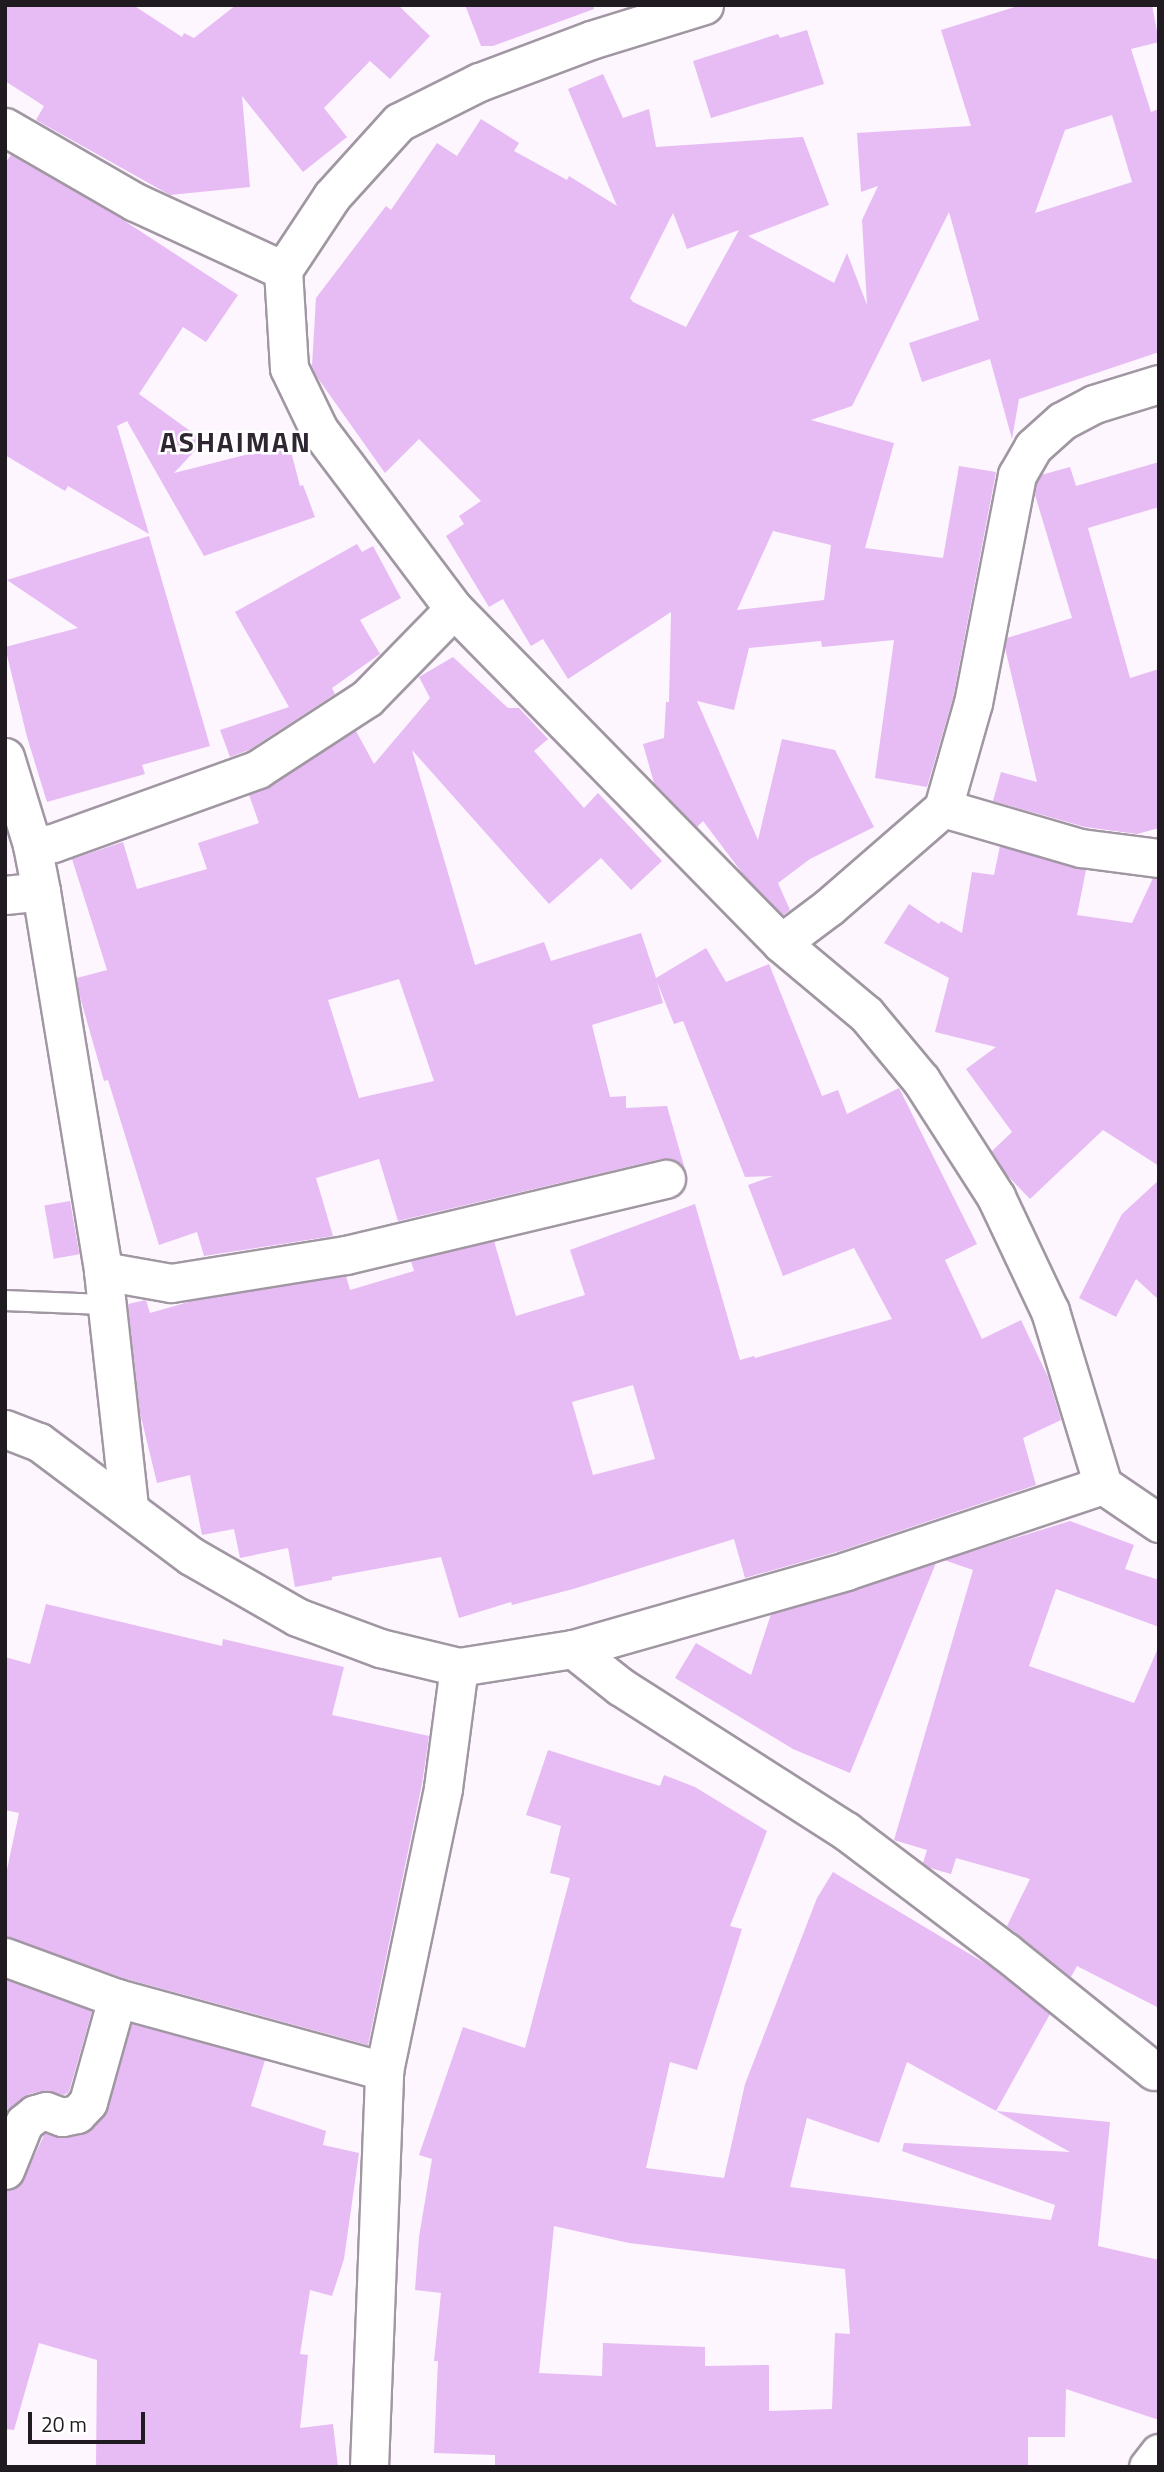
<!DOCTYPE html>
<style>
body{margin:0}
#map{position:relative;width:1164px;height:2472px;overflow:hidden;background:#fdf6fe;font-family:"Titillium Web",sans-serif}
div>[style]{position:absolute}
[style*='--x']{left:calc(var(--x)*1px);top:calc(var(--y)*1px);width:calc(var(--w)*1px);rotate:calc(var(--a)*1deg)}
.building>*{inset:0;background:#e7bbf3;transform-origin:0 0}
.roads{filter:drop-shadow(2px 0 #a197a3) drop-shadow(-2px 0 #a197a3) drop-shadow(0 2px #a197a3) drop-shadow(0 -2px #a197a3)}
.lane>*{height:19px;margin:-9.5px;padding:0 9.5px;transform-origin:9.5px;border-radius:9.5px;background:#fff}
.street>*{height:37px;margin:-18.5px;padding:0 18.5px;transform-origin:18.5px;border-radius:18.5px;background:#fff}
span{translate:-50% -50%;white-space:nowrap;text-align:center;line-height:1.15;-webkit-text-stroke:5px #fff;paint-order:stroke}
.district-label{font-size:28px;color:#2e2630;font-weight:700;letter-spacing:2px}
.frame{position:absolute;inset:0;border:7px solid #1f1b20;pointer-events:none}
.scale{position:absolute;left:28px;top:2412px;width:117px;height:32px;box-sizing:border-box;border:4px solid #1f1b20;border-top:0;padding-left:9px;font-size:21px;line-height:24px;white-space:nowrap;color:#1f1b20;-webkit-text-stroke:5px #fff;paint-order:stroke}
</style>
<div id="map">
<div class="building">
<i style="clip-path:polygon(5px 5px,133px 5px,182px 37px,184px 33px,194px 38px,236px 5px,398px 5px,430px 36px,390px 79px,370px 61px,324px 108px,347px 137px,303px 172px,242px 96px,250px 187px,170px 195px,36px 120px,44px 106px,5px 81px)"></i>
<i style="clip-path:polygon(465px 5px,593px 5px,594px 9px,493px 46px,481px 46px)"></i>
<i style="clip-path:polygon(evenodd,1021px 5px,1152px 5px,1159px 42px,1131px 49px,1151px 112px,1159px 109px,1159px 352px,1019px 399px,1012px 439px,990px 359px,922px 382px,909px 343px,979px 320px,949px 212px,852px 406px,811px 420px,894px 443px,865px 548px,943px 558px,959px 466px,996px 472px,953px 698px,927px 787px,875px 778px,894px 640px,822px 647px,821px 641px,749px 648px,734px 710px,697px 701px,758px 840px,782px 739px,835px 750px,874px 827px,810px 859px,778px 883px,790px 910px,783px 915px,743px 874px,703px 821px,697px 827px,654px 783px,643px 744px,664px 738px,666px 702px,669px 702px,671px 612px,568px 679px,543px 639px,531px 646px,503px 599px,489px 607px,446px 536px,464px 524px,459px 516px,481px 501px,419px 439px,385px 473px,317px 377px,312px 366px,316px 298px,386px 206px,391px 210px,437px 143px,457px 156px,481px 119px,519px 143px,514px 151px,567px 180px,569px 176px,617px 206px,568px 89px,603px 74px,623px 118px,649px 109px,656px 147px,803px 137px,829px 205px,748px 236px,834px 283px,847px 253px,867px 305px,862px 220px,878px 186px,861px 192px,857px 133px,971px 126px,941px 30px,1021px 5px,1112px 115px,1132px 182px,1035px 213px,1065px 130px,1112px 115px,1021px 5px,673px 213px,687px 249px,739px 230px,686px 327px,633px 302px,630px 298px,673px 213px,1021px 5px,773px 531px,831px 545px,824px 600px,737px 610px,773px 531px)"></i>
<i style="clip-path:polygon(807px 30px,824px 84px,711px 118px,693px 61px,778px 34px,780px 38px)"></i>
<i style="clip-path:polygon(11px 155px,117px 216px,238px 295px,206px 342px,183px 327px,139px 394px,204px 441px,174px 473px,289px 444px,300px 486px,303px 485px,315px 517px,204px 556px,127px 421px,117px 426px,149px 534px,68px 486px,65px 491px,5px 455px,5px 163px)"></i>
<i style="clip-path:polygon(1159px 462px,1159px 507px,1088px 528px,1130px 678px,1159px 669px,1159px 828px,1137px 834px,1085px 827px,993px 801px,1001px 772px,1037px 782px,1005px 648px,1007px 638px,1072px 618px,1035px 495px,1037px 482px,1041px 475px,1070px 467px,1076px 486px)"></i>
<i style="clip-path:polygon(149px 536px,210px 746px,142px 765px,145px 774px,47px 802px,27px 737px,5px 647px,78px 628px,7px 580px)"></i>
<i style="clip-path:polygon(357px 544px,362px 552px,373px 546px,401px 598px,360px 620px,380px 654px,332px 688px,335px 694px,249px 750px,230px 757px,220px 730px,289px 707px,235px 612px)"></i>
<i style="clip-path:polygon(evenodd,453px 657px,508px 708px,519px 708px,548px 739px,534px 751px,584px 808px,598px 793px,662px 861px,631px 890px,601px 858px,549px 904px,412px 750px,475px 965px,544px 942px,551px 961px,641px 933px,656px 978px,706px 948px,726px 982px,769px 964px,822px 1096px,838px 1090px,847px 1114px,899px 1088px,977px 1244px,945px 1260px,982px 1339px,1021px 1320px,1048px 1377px,1061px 1420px,1023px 1438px,1036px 1485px,840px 1551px,745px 1578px,734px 1539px,573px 1589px,512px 1605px,511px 1602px,459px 1618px,441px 1557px,332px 1577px,332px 1580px,295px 1587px,288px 1548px,240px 1558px,234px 1529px,202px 1535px,190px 1475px,157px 1483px,140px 1413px,128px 1304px,146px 1300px,150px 1313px,192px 1301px,346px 1276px,350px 1290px,414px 1271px,411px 1261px,494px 1241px,516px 1316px,585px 1295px,570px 1250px,695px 1204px,740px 1360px,754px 1356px,755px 1358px,892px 1319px,854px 1248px,783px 1276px,748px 1185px,773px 1176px,745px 1177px,683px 1021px,674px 1024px,657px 982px,663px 1003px,592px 1025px,610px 1097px,626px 1096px,626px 1108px,667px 1106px,688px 1180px,681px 1164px,671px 1159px,661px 1159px,398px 1221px,379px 1159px,316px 1178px,333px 1236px,204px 1256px,197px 1232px,159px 1245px,108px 1080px,104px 1081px,78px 990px,77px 978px,107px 970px,72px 859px,123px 842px,137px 889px,207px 869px,198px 843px,259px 823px,249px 795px,269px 787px,356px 731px,374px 764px,430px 698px,419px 677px,453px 657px,399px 979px,434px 1081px,359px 1098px,328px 1000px,399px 979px,453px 657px,633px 1385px,655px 1459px,593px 1475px,572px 1402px,633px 1385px)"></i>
<i style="clip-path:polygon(1000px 846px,1086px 870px,1077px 915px,1132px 923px,1153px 878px,1159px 879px,1159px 1166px,1103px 1130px,1030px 1199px,1006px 1174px,992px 1151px,1012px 1132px,966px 1069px,996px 1047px,935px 1032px,949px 978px,884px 943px,909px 904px,939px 924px,941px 921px,962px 933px,972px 872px,994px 875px)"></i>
<i style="clip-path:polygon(1159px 1180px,1159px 1300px,1136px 1279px,1116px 1317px,1079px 1298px,1122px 1214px)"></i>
<i style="left:70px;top:1201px;width:54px;height:26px;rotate:80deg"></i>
<i style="clip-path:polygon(1070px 1521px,1134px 1545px,1125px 1569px,1159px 1580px,1159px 1627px,1056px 1589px,1029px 1666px,1134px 1703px,1159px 1646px,1159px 2008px,1077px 1966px,1071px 1977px,1007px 1926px,1030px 1879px,956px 1858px,951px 1874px,930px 1868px,923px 1863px,927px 1850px,894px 1840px,973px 1570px,944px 1560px)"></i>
<i style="clip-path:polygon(936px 1563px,850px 1773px,793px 1749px,675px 1678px,696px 1643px,751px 1675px,771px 1614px)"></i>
<i style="clip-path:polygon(46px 1604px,222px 1646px,223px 1639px,344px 1667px,332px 1715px,429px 1736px,422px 1784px,368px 2045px,123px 1978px,5px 1937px,5px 1879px,19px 1813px,5px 1810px,5px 1657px,30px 1664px)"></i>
<i style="clip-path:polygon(evenodd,548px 1750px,660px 1786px,664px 1775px,695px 1787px,767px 1831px,730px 1926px,742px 1929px,697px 2070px,670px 2062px,646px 2168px,724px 2178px,745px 2084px,817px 1898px,833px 1872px,988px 1965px,1050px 2014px,996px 2111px,907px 2062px,879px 2143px,807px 2118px,790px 2187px,1051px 2220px,1055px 2205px,902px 2151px,904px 2143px,1070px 2152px,996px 2111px,1110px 2122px,1098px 2246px,1159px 2260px,1159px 2420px,1066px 2389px,1065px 2437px,1028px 2437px,1028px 2467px,495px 2467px,495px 2455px,434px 2453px,438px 2361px,434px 2361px,441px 2293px,415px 2290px,419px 2237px,432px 2159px,419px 2155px,463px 2027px,525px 2048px,570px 1878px,550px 1873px,561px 1826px,526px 1815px,548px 1750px,554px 2226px,629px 2243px,845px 2269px,850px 2334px,835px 2333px,832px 2409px,769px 2411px,769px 2365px,705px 2366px,705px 2347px,603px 2343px,602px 2376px,539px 2373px,554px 2226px)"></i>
<i style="clip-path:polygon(5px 1979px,92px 2011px,69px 2092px,64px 2095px,41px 2091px,29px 2094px,5px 2114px)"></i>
<i style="clip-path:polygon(132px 2024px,265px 2060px,251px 2106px,326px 2131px,323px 2145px,359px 2153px,344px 2259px,332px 2296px,310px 2290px,300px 2354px,308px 2355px,300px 2428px,333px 2424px,338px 2467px,96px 2467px,97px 2360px,39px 2343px,14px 2430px,5px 2429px,5px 2191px,17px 2187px,24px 2178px,45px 2133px,65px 2138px,81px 2135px,103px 2116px)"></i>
</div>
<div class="roads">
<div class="lane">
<i style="--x:5;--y:1300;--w:101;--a:2.3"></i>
</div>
<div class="street">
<i style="--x:704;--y:5;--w:118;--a:162.8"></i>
<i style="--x:591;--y:40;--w:120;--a:159.4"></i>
<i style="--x:479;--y:82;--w:89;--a:153.4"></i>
<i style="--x:399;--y:122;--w:100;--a:132.2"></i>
<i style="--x:332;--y:196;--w:89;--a:123.5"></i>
<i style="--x:283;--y:270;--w:98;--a:86.5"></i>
<i style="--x:289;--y:368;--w:69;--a:64.2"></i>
<i style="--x:319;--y:430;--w:224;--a:53"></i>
<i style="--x:454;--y:609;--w:467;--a:45.6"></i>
<i style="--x:781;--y:943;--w:111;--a:39.9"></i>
<i style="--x:866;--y:1014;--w:86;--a:50.2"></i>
<i style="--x:921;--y:1080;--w:139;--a:57.3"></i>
<i style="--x:996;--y:1197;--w:126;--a:64.7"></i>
<i style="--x:1050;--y:1311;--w:182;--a:73.1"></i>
<i style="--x:5;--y:127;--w:150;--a:30"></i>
<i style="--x:135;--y:202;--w:163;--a:24.7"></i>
<i style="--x:5;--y:757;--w:92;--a:72.9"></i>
<i style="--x:32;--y:845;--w:47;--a:78.9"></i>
<i style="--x:41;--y:891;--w:385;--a:80.7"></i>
<i style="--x:103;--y:1271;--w:237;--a:83.7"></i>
<i style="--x:943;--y:808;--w:144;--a:16.2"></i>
<i style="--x:1081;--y:848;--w:79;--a:7.3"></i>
<i style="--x:32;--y:845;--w:21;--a:-5"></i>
<i style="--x:53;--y:843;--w:218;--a:-19.8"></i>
<i style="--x:258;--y:769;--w:130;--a:-33.1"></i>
<i style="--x:367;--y:698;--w:124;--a:-45.7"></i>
<i style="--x:5;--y:895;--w:36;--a:-6"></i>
<i style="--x:781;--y:943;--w:60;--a:-36.9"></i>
<i style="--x:829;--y:907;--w:151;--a:-41"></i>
<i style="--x:943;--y:808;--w:109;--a:-74.1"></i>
<i style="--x:973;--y:703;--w:232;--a:-79.1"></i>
<i style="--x:1017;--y:475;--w:32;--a:-60"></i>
<i style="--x:1033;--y:447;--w:39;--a:-42"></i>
<i style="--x:1062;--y:421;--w:36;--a:-28"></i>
<i style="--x:1094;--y:404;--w:68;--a:-17.1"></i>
<i style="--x:103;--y:1271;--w:69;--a:10"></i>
<i style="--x:171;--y:1283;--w:177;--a:-9.1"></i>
<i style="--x:346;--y:1255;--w:329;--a:-13.4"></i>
<i style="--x:5;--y:1429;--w:36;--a:21"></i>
<i style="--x:39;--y:1442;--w:190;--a:36.9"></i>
<i style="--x:191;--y:1556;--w:122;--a:29.9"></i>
<i style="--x:297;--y:1617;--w:89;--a:20.5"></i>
<i style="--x:380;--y:1648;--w:81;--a:13.5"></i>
<i style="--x:459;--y:1667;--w:115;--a:-9"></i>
<i style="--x:573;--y:1649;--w:284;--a:-15.9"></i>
<i style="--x:846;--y:1571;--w:271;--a:-18.5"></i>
<i style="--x:1103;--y:1485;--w:68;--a:34.2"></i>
<i style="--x:573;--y:1649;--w:61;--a:38.4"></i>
<i style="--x:621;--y:1687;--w:267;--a:32.6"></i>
<i style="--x:846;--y:1831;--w:201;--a:37.1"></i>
<i style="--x:1006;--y:1952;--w:190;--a:38.8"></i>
<i style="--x:5;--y:1957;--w:119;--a:20.1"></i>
<i style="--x:117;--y:1998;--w:277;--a:15.3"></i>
<i style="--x:5;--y:2170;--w:51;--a:-68"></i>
<i style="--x:24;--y:2123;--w:14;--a:-39"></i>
<i style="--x:35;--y:2114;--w:11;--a:-15"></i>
<i style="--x:46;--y:2111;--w:17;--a:21"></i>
<i style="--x:62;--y:2117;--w:15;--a:-11"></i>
<i style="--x:77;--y:2114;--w:16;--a:-47"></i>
<i style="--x:88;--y:2102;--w:108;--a:-74.4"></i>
<i style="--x:369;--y:2467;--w:396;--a:-87.8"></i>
<i style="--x:384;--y:2071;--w:289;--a:-78.2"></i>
<i style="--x:443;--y:1788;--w:122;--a:-82.5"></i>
<i style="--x:1148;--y:2467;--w:18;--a:-52"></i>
</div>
</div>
<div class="district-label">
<span style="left:236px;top:442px">ASHAIMAN</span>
</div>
<div class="frame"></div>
<div class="scale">20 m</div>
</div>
